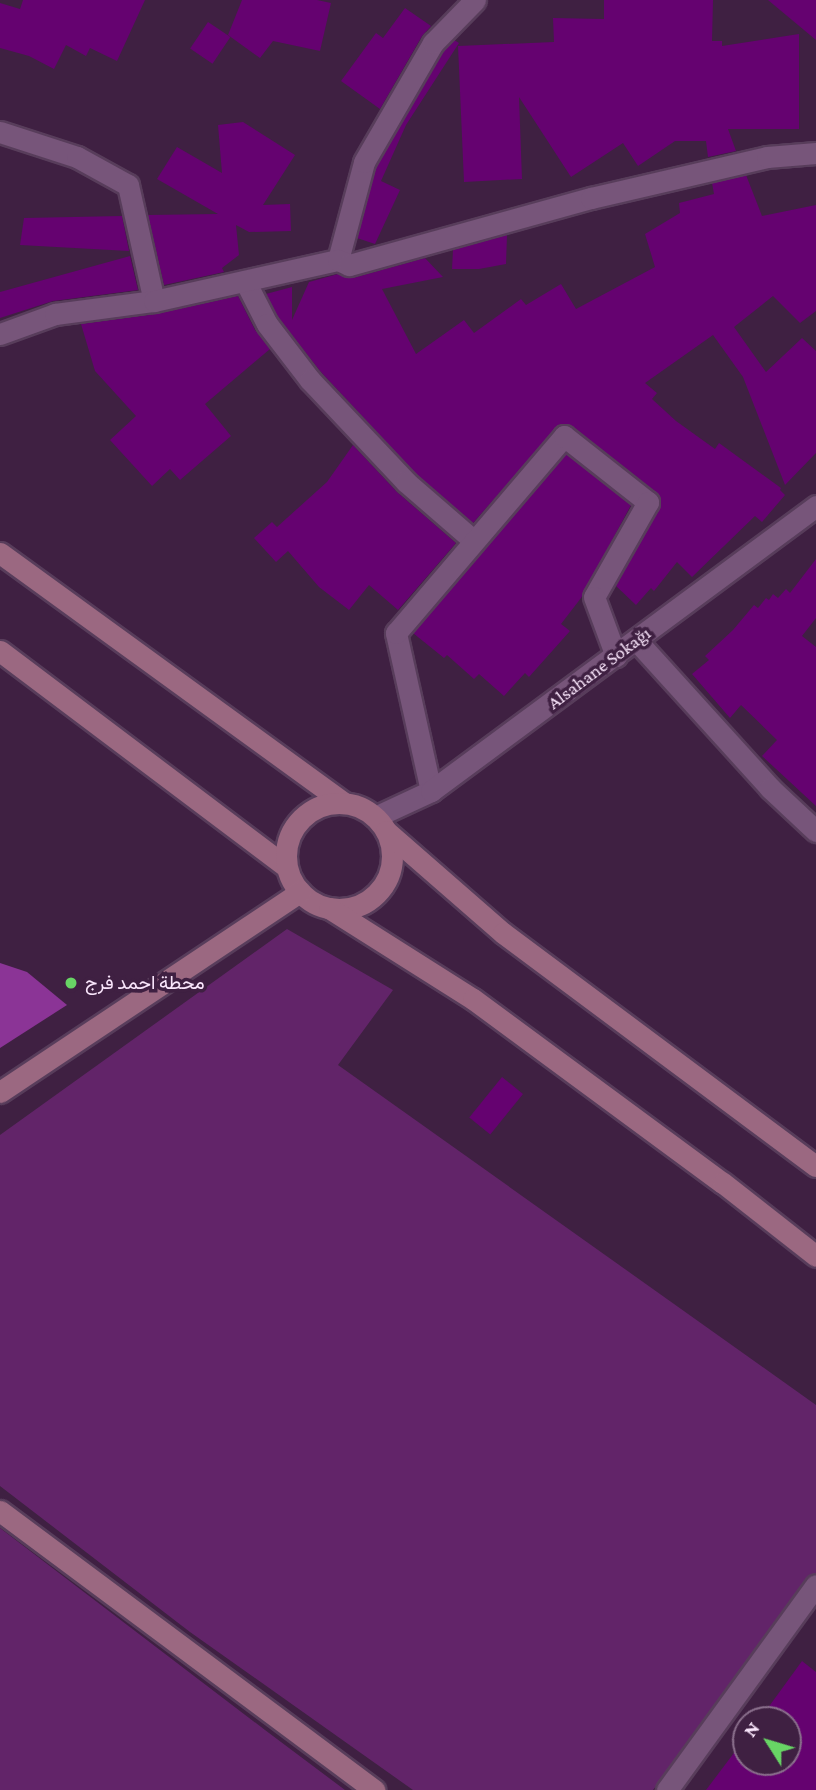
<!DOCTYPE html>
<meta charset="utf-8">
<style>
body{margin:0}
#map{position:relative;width:816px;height:1790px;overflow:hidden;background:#3f2042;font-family:"Crimson Pro",Vazirmatn,serif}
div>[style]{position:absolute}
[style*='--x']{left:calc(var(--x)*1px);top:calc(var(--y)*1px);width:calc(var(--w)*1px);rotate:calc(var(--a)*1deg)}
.green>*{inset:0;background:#622469}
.forest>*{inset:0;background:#8b3496}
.building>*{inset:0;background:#650270;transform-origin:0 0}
.roads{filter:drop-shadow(2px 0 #583d5b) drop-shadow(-2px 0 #583d5b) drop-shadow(0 2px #583d5b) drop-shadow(0 -2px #583d5b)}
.street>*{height:21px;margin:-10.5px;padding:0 10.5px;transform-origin:10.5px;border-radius:10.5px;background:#77557a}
.secondary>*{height:21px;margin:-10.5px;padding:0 10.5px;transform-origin:10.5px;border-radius:10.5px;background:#9b6881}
.secondary>.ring{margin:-10.5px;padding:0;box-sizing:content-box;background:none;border:21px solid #9b6881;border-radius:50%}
.dots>*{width:19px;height:19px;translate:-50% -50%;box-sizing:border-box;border:4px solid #3f2042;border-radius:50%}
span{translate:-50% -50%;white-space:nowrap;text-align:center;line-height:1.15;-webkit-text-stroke:7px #3f2042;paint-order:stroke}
.street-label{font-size:19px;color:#fae6fc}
.poi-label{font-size:19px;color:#fae6fc}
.left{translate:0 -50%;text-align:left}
.north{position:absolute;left:732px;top:1706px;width:70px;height:70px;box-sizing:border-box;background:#3f2042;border:2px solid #8a6f8c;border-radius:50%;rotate:307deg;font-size:19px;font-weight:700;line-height:28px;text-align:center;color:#fae6fc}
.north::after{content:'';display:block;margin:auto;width:24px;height:32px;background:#68d465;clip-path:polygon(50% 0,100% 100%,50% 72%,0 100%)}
</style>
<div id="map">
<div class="green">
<i style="clip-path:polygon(287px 929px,393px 990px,338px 1065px,816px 1405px,816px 1576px,653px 1790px,413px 1790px,190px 1632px,0 1486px,0 1135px)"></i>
<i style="clip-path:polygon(0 1528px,265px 1730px,345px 1790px,0 1790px)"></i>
</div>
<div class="forest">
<i style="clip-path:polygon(0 963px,27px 972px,67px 1005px,0 1048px)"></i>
</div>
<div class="building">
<i style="clip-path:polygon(23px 0,145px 0,117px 61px,90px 48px,86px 56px,66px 45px,54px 69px,29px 56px,0 48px,0 3px,20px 9px)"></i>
<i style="clip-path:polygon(242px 0,317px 0,331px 3px,320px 51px,273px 41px,260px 58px,228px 35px)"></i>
<i style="clip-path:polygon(604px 0,713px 0,712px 41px,722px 41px,722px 46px,799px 34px,799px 129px,728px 129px,736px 151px,708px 157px,706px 141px,675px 141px,638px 166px,623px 143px,571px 177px,519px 97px,522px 179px,464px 182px,458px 46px,554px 42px,553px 18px,604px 19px)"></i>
<i style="clip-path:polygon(768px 0,816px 0,816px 40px)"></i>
<i style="clip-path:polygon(405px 8px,431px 26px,422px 36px,380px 109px,341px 81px,376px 33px,383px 38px)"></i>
<i style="left:208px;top:22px;width:27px;height:32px;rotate:34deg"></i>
<i style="clip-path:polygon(454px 40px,459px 43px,406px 125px,381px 181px,400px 190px,375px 244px,357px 238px,376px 167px,444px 51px)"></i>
<i style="clip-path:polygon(243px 122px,295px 155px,263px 205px,290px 204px,291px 231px,249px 232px,236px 225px,239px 255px,222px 268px,224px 272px,164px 285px,148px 215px,218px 214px,157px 179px,177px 147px,222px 173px,218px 125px)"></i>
<i style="clip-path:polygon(746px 175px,762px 216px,816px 205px,816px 311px,800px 323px,773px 296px,734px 327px,766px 372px,802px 338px,816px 351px,816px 453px,785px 485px,743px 377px,713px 335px,645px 383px,657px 393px,652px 399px,676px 421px,715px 449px,719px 443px,781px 488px,780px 490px,785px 495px,762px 522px,755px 516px,692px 577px,677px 562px,654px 591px,651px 588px,636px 605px,616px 586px,659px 508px,660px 497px,656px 492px,572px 426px,560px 424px,473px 523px,415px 473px,320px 371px,278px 317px,266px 294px,292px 287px,292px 320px,309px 282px,338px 274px,353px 278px,425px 258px,443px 277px,382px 289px,416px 354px,464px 320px,474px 333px,521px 299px,526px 305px,561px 284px,576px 309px,655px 267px,645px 234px,680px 213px,679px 203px,714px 194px,712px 183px)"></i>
<i style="clip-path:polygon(122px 216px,129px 251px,20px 245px,24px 218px)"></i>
<i style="clip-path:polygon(507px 235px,506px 264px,479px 269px,452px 269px,453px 250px)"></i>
<i style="clip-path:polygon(130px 256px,138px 290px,53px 301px,0 318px,0 292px)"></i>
<i style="clip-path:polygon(238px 296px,255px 330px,270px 349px,205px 404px,231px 436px,180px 480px,170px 469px,152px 486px,110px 440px,136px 416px,95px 371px,81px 324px,156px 314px)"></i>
<i style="clip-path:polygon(353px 445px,397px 492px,456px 543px,398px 610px,369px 585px,349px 610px,319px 587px,288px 551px,276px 562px,254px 538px,272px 522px,277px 527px,327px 482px)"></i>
<i style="clip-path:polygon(566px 454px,631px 505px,581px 598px,561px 624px,570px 631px,529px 677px,525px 673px,504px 696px,479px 674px,474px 679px,447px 655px,444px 658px,413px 633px)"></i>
<i style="clip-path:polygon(816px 559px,816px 618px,802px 636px,816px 647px,816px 806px,762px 756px,777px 740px,741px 705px,730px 718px,692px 674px,709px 660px,705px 656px,733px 630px,754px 605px,758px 608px,766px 598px,769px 600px,773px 594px,778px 598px,786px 589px,790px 593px)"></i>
<i style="left:502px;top:1077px;width:27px;height:52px;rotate:39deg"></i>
<i style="clip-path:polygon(802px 1661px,816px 1672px,816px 1790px,706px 1790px,746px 1737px,746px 1762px,788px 1762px,788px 1720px,759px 1720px)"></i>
</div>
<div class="roads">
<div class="street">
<i style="--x:0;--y:132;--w:81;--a:18"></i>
<i style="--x:77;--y:157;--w:58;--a:28.8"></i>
<i style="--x:128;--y:185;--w:119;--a:77.4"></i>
<i style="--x:338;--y:260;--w:101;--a:-75.1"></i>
<i style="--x:364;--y:162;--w:138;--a:-59.9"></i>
<i style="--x:433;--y:43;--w:60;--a:-45.7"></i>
<i style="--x:245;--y:281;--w:48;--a:62.9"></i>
<i style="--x:267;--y:324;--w:71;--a:52.5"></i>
<i style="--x:310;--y:380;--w:140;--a:46.7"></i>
<i style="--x:406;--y:482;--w:89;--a:40.9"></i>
<i style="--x:0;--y:334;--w:59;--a:-20"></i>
<i style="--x:55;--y:314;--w:100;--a:-7.5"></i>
<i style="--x:154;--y:301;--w:189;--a:-12.6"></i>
<i style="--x:338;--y:260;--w:12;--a:24"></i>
<i style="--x:349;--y:265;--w:251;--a:-15.5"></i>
<i style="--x:591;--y:198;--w:181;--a:-13.1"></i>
<i style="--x:767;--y:157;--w:49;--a:-4.7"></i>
<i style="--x:636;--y:640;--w:200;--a:47.8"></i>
<i style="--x:770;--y:788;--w:63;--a:43.1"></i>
<i style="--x:431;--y:791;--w:162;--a:-102.5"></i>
<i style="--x:396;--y:633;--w:259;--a:-49.5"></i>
<i style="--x:564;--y:436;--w:107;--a:38.2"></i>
<i style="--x:648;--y:502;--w:109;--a:119.6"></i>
<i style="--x:594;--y:597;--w:63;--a:69.6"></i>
<i style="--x:375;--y:817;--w:62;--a:-24.9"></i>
<i style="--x:431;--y:791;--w:479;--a:-36.5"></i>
<i style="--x:667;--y:1790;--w:253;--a:-54"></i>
</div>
<div class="secondary">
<i style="--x:0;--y:553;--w:425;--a:36"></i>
<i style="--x:0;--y:651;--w:357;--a:37"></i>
<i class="ring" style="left:286px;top:803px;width:85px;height:85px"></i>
<i style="--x:386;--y:831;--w:155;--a:41.1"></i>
<i style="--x:503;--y:933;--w:390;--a:36.7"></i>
<i style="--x:329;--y:908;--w:170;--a:32.3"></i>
<i style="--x:473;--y:999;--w:310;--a:36.4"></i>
<i style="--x:723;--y:1183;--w:118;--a:38.1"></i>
<i style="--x:0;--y:1092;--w:361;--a:-33.7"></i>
<i style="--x:0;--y:1511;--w:467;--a:36.7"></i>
</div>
</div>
<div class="dots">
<i style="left:71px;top:983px;background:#68d465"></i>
</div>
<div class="street-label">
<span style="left:599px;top:668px;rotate:-37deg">Alsahane Sokağı</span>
</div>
<div class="poi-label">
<span class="left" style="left:85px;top:983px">محطة احمد فرج</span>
</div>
<div class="north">N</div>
</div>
